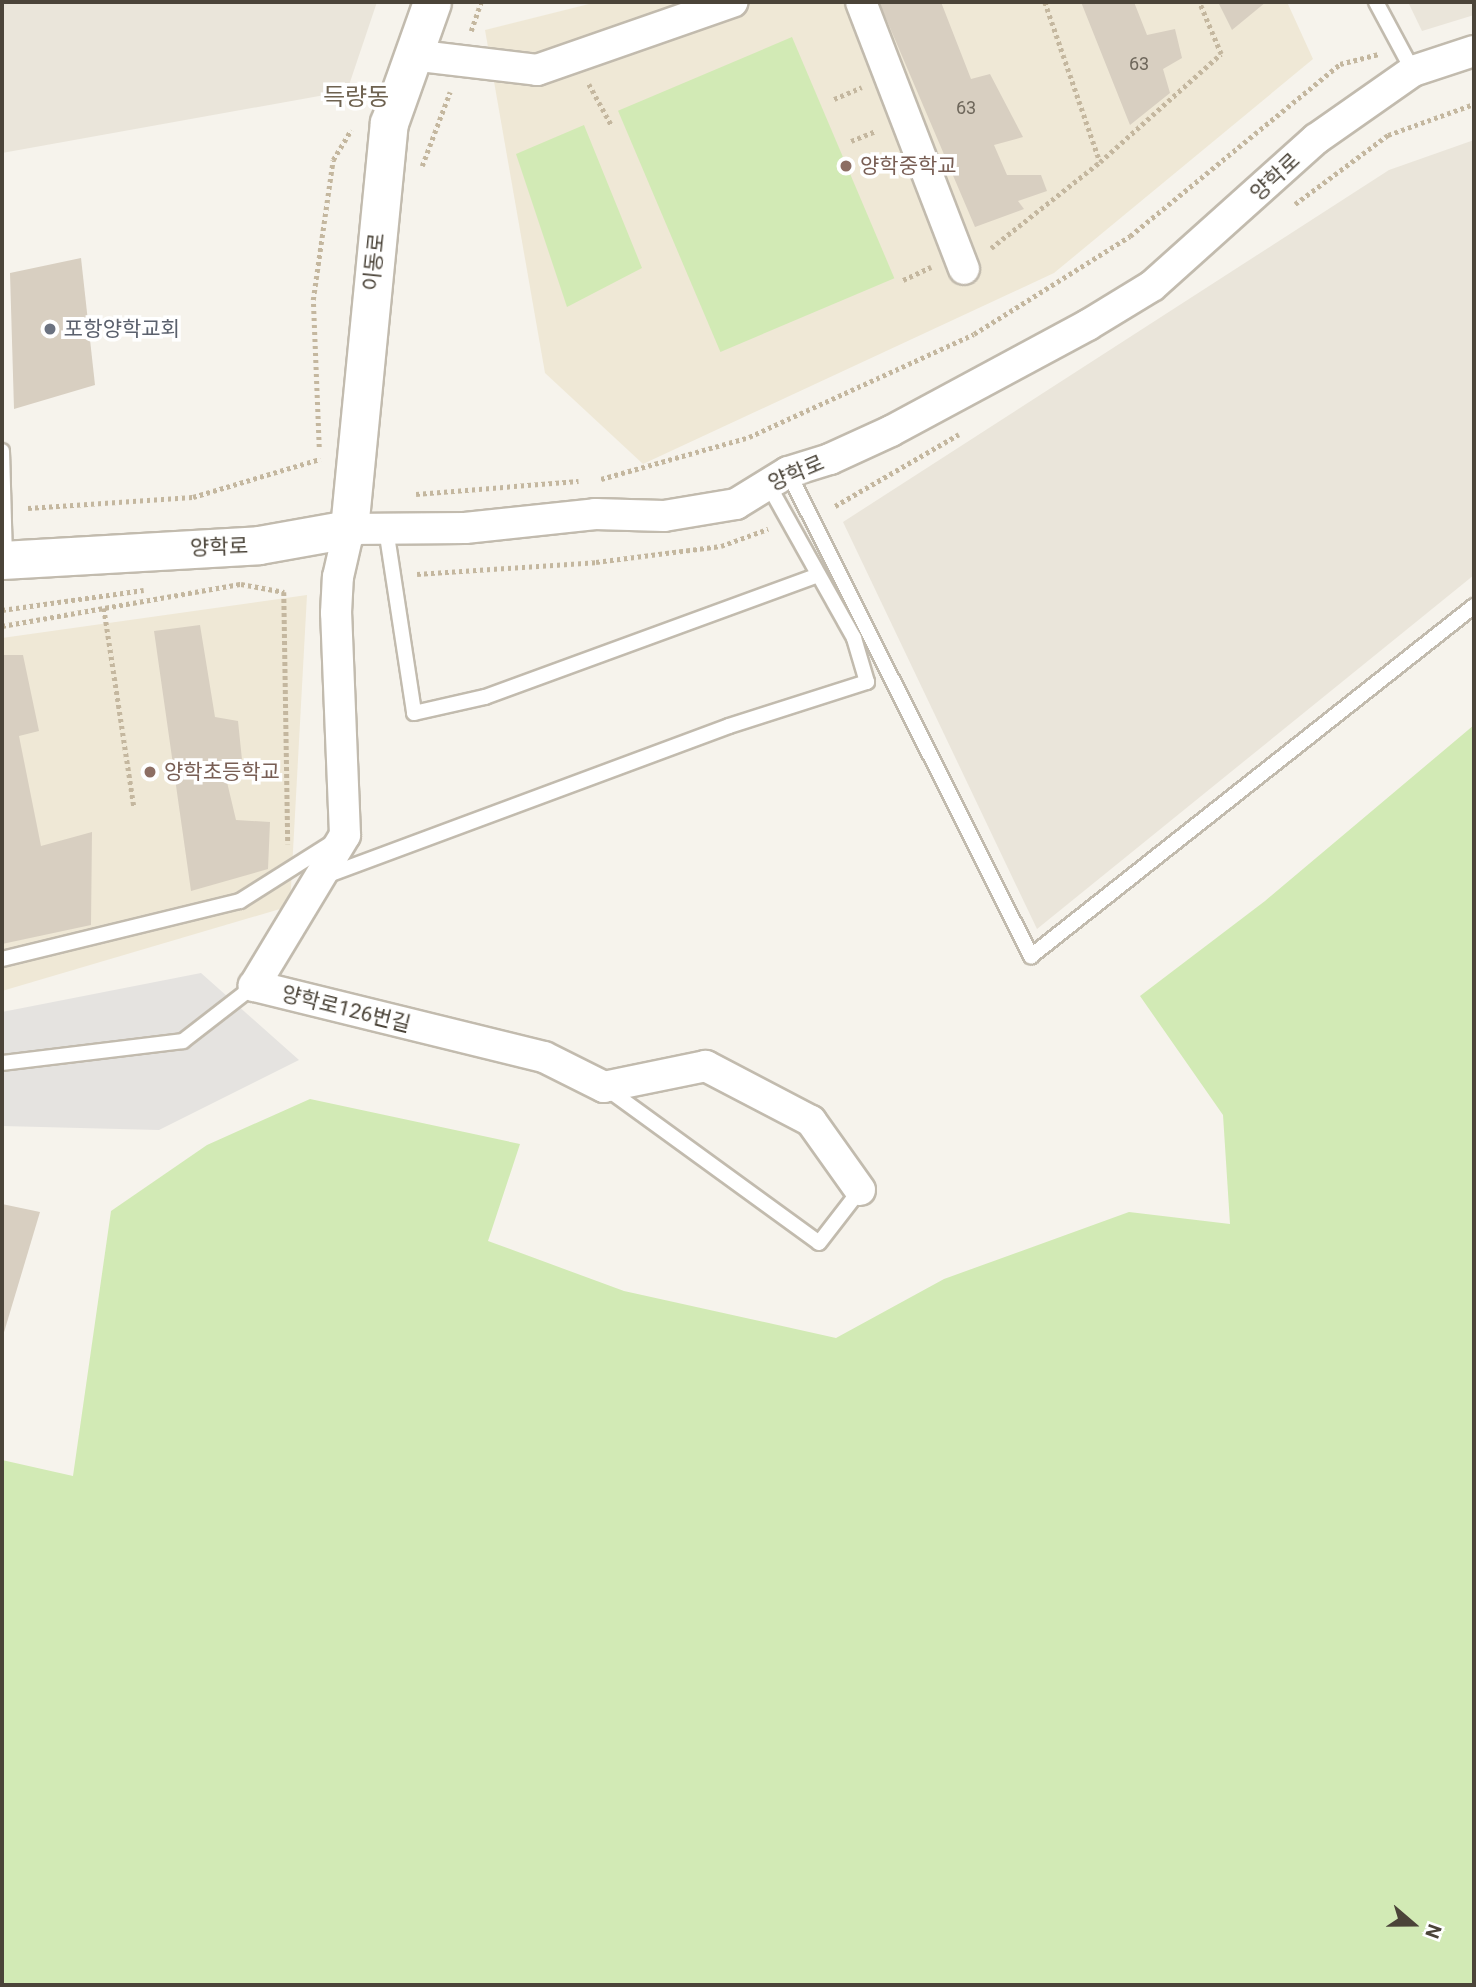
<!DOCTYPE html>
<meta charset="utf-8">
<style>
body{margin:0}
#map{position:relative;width:1476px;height:1987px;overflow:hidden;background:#f6f3ec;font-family:Roboto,"Noto Sans KR",sans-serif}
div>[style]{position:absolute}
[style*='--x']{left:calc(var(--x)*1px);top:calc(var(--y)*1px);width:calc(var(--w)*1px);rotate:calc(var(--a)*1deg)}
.residential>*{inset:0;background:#eae5da}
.education>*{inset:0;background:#efe8d6}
.green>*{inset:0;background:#d2eab5;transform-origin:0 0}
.parking>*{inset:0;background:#e5e3e0}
.building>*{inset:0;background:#d8cfc1}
.path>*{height:4.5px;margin-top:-2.25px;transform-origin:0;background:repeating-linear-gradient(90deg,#c4b79f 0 3.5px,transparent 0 7px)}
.roads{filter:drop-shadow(2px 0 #c2bbae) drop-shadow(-2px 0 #c2bbae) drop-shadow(0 2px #c2bbae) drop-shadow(0 -2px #c2bbae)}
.service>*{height:14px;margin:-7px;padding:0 7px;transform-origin:7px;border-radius:7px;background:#fff}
.minor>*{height:30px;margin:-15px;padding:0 15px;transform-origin:15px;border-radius:15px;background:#fff}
.tertiary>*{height:37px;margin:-18.5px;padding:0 18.5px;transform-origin:18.5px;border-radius:18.5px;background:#fff}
.dots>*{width:19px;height:19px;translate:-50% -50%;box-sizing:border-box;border:4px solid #fff;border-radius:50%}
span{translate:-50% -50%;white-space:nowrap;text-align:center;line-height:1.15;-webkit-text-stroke:7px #fff;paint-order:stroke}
.number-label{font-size:18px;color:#6e675b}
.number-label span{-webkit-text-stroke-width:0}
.education-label{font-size:21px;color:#785e54}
.left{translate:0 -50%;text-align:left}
.street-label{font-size:21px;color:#4b4439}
.worship-label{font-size:21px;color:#5b616d}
.quarter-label{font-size:24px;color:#6e6250}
.frame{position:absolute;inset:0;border:4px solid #4b4439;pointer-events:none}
.north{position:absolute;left:1378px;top:1889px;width:70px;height:70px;-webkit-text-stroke:5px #fff;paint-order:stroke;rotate:110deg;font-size:19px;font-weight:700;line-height:28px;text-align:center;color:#4b4439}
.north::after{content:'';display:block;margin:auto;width:24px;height:32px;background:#4b4439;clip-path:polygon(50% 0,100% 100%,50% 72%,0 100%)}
</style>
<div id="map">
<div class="residential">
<i style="clip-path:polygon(2px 2px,377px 2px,347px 91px,2px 153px)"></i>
<i style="clip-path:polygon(1408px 2px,1474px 2px,1474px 15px,1422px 31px)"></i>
<i style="clip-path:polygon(1474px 140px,1474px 575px,1037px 929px,843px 522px,1389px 170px)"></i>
</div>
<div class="education">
<i style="clip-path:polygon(597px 2px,1287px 2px,1313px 59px,1054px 273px,643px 464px,545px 373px,485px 30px)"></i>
<i style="clip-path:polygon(307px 595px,290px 906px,2px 991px,2px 638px)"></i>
</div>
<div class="green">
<i style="left:792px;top:37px;width:262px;height:189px;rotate:67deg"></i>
<i style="clip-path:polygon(584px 125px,642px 268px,567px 307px,516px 154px)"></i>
<i style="clip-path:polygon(1474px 725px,1474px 1985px,2px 1985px,2px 1460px,73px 1476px,111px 1211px,207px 1145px,310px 1099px,520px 1144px,488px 1241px,624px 1291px,836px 1338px,944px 1279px,1129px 1212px,1230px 1224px,1223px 1115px,1140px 996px,1265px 901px)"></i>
</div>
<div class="parking">
<i style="clip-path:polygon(201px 973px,299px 1060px,159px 1130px,2px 1126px,2px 1012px)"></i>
</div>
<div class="building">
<i style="clip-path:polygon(879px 2px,941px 2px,971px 79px,990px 74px,1023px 137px,994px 145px,1007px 175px,1041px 175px,1047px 191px,1018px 201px,1024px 209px,975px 227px)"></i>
<i style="clip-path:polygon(1081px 2px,1134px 2px,1147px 35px,1175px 29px,1182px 58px,1163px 69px,1170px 93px,1130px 125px)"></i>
<i style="clip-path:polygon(1218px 2px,1266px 2px,1232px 30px)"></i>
<i style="clip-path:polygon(81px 258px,95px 385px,14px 409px,10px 273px)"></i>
<i style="clip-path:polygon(200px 625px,215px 717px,238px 721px,244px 779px,227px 782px,236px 820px,270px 822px,268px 869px,191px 891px,154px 631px)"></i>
<i style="clip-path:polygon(2px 655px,23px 655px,39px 731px,19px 736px,41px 846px,92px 832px,91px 925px,2px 944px)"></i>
<i style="clip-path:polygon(2px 1204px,40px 1212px,2px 1339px)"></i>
</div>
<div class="path">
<i style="--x:1045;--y:2;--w:169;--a:71"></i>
<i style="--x:1100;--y:162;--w:162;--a:-41.8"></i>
<i style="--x:1221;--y:54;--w:56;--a:-112.9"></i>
<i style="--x:471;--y:31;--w:31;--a:-71"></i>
<i style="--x:589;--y:84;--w:48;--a:61.3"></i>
<i style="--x:834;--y:99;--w:30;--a:-23"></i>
<i style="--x:851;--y:141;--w:27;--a:-22"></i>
<i style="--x:422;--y:166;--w:79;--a:-69.3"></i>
<i style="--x:1295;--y:204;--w:116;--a:-36.6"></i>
<i style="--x:1388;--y:135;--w:91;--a:-19.8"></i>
<i style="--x:991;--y:248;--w:139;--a:-38.3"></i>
<i style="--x:903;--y:280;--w:31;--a:-25"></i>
<i style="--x:319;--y:447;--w:147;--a:-92.3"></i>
<i style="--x:313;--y:300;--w:141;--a:-81.9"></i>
<i style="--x:333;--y:160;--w:35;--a:-59"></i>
<i style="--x:601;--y:479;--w:154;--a:-15.8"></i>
<i style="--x:749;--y:437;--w:247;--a:-24.6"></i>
<i style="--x:974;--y:334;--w:184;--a:-32.1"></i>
<i style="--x:1130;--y:236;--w:271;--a:-39.3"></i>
<i style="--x:1340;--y:64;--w:40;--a:-14.4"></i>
<i style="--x:416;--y:494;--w:163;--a:-4.6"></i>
<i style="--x:835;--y:506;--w:143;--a:-30.1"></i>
<i style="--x:28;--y:508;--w:165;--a:-3.8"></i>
<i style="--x:193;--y:497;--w:133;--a:-16.7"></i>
<i style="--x:417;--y:574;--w:179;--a:-3.8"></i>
<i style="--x:596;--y:562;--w:126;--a:-7.3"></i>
<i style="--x:721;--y:546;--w:50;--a:-19.9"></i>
<i style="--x:104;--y:608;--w:201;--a:81.4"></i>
<i style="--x:2;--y:610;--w:143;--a:-8"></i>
<i style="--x:2;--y:626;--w:243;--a:-10"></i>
<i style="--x:241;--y:584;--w:44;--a:10.5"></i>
<i style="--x:284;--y:592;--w:252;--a:89.1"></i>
</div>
<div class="roads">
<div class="service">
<i style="--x:1376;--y:2;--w:78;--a:61.8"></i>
<i style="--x:2;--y:451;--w:107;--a:88.4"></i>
<i style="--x:788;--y:472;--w:542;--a:63.34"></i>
<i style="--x:1031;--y:956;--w:565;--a:-38.31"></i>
<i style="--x:386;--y:529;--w:186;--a:81.3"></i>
<i style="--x:414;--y:713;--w:73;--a:-12.7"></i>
<i style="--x:485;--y:697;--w:355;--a:-20.1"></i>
<i style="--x:323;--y:877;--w:433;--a:-20.4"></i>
<i style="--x:729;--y:726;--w:145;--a:-17.7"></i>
<i style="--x:867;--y:682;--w:46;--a:-106.5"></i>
<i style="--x:854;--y:638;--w:176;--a:-119.2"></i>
<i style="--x:2;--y:959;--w:245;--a:-13.7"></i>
<i style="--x:240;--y:901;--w:112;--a:-32.3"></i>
<i style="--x:2;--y:1063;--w:182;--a:-6.9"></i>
<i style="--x:183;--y:1041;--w:90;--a:-37.8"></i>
<i style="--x:606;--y:1088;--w:263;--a:36"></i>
<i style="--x:819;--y:1243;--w:67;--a:-52.3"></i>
</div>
<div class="minor">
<i style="--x:861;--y:2;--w:286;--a:68.9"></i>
<i style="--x:412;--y:55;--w:126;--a:6.8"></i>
<i style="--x:537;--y:70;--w:207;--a:-19.2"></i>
<i style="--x:860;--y:1190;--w:85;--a:-125.4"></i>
<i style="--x:811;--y:1121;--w:119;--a:-152.4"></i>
<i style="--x:706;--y:1066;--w:104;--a:168.4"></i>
<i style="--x:604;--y:1087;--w:67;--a:-153.4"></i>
<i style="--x:544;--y:1057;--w:299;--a:-166.2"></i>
<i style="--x:254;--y:986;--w:176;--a:-58.9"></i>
<i style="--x:345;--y:835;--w:222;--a:-92.3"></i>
<i style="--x:336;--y:613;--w:36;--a:-87"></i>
<i style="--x:338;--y:577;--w:49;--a:-77.1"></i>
<i style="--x:349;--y:529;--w:116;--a:-0.5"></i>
<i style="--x:465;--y:528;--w:131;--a:-6.1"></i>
<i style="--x:595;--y:514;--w:69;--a:1.7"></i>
<i style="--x:664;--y:516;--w:73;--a:-9.5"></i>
<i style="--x:736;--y:504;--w:61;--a:-31.6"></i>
<i style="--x:788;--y:472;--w:44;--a:-17.2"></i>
<i style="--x:830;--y:459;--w:67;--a:-24.7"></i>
<i style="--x:891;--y:431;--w:224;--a:-28.3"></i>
<i style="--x:1088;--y:325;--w:75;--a:-31.4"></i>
<i style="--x:1152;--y:286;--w:220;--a:-41.9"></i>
<i style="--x:1316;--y:139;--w:118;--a:-35"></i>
<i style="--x:1413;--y:71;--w:64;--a:-18.2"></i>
</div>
<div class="tertiary">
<i style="--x:2;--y:560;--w:257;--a:-3.3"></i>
<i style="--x:259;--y:545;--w:91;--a:-10.1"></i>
<i style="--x:349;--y:529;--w:408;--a:-84.4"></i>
<i style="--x:389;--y:123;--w:128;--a:-70.4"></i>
</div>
</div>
<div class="dots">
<i style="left:846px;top:166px;background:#8d6e63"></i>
<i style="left:50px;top:329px;background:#6b7280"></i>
<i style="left:150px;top:772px;background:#8d6e63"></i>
</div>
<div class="number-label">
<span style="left:1139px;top:64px">63</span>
<span style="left:966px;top:108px">63</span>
</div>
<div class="education-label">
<span class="left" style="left:860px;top:166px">양학중학교</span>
<span class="left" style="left:164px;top:772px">양학초등학교</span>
</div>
<div class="street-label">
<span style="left:1275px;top:177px;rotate:-43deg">양학로</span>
<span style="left:374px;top:262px;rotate:-84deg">이동로</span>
<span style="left:796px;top:473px;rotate:-23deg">양학로</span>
<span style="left:219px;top:547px;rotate:-2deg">양학로</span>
<span style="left:346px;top:1009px;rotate:14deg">양학로126번길</span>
</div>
<div class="worship-label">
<span class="left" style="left:64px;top:329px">포항양학교회</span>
</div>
<div class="quarter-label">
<span style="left:356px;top:98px">득량동</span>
</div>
<div class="frame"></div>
<div class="north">N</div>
</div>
